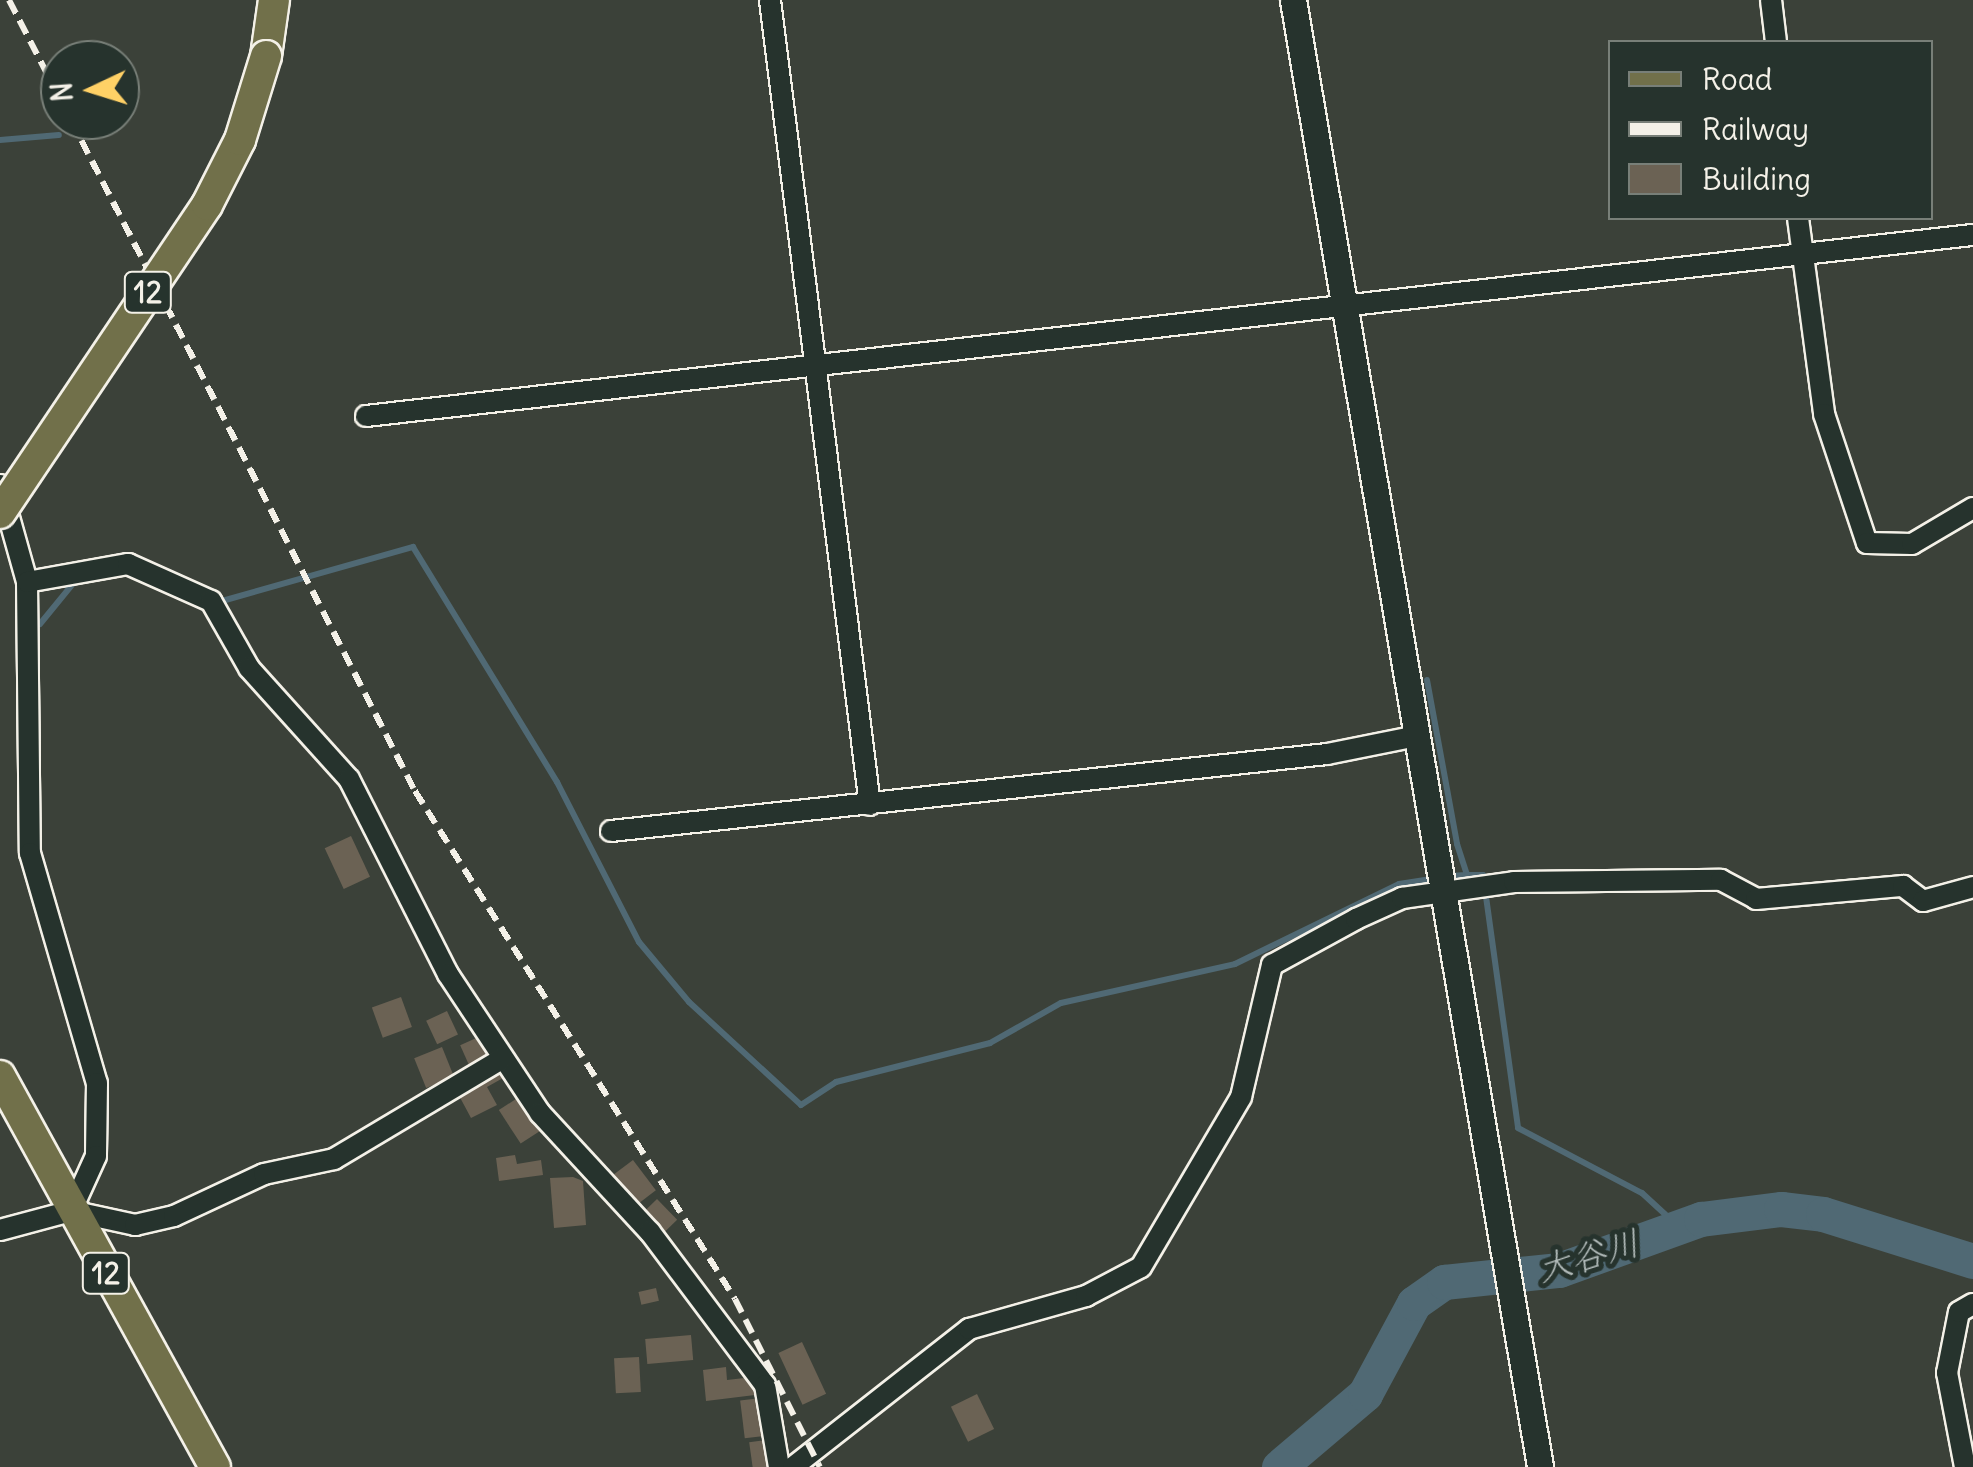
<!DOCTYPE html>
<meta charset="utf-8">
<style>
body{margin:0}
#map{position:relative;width:1973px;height:1467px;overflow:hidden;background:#3b4139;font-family:Delius,"Klee One",sans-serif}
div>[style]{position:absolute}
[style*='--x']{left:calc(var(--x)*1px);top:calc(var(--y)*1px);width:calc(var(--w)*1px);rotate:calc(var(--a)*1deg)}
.stream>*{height:6px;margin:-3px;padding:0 3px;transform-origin:3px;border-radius:3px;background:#506974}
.river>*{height:35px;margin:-17.5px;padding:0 17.5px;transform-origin:17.5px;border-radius:17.5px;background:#506974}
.building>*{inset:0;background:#6b6254;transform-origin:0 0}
.roads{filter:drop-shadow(2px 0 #f4f1e8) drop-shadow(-2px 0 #f4f1e8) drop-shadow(0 2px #f4f1e8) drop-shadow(0 -2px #f4f1e8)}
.minor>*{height:20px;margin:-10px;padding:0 10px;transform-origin:10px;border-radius:10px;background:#26332d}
.tertiary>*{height:25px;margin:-12.5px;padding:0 12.5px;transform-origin:12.5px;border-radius:12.5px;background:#26332d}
.primary>*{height:30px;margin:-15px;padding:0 15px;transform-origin:15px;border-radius:15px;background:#71704a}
.rail>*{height:6px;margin-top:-3px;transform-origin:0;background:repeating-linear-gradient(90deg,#f4f1e8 0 15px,transparent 0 23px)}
.bridges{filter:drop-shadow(2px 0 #f4f1e8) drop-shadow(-2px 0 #f4f1e8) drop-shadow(0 2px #f4f1e8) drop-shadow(0 -2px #f4f1e8)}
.primary-bridge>*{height:30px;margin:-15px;padding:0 15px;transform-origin:15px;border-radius:15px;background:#71704a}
span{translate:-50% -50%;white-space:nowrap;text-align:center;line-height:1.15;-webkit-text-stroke:10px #26332d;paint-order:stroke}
.shield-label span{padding:2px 8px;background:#26332d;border:2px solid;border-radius:8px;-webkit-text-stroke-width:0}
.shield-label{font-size:30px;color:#f4f1e8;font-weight:700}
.water-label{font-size:35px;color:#b2bbba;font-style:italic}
.legend{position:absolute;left:1608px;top:40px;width:325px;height:180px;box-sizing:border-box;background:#26332d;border:2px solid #787f78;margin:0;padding:12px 18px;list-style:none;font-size:30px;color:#f4f1e8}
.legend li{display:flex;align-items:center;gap:20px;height:50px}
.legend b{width:50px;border:2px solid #787f78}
.north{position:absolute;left:40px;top:40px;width:100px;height:100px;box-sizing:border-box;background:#26332d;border:2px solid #787f78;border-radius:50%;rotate:266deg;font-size:28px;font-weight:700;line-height:40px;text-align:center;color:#f4f1e8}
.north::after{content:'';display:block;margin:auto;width:35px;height:45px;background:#ffd166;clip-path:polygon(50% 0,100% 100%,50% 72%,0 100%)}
</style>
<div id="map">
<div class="stream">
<i style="--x:0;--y:140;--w:59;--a:-4.8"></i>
<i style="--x:215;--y:603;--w:206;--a:-15.8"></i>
<i style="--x:413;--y:547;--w:276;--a:58.5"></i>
<i style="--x:557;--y:782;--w:180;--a:62.9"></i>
<i style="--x:639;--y:942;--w:78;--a:50.2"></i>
<i style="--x:689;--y:1002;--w:152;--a:42.6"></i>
<i style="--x:801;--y:1105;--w:42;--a:-33.3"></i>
<i style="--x:836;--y:1082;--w:159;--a:-14.2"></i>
<i style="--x:990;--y:1043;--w:81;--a:-29.4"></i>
<i style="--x:1061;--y:1003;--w:178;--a:-12.6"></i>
<i style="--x:1235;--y:964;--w:182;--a:-26"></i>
<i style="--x:1399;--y:884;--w:36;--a:-9"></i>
<i style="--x:40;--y:624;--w:57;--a:-50.7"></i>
<i style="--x:1427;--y:680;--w:167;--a:79.6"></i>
<i style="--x:1457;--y:844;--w:33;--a:72"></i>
<i style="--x:1467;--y:875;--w:16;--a:0"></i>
<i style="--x:1483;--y:875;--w:255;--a:82.1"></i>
<i style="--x:1518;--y:1128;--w:140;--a:27.7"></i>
<i style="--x:1642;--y:1193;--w:52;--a:42.6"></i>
<i style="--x:1448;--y:876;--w:19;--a:-3"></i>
</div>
<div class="river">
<i style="--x:1279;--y:1467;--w:113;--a:-40.3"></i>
<i style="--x:1365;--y:1394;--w:103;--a:-61.7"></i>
<i style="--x:1414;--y:1303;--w:37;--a:-35"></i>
<i style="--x:1444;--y:1282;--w:116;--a:-6"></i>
<i style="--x:1559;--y:1270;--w:151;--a:-19.8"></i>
<i style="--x:1701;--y:1219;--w:81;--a:-7.1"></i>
<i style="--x:1781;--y:1209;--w:42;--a:6.8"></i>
<i style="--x:1823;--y:1214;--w:157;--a:17.4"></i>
</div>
<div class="building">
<i style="left:351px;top:836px;width:45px;height:29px;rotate:65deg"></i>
<i style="left:401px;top:997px;width:32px;height:31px;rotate:70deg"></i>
<i style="left:447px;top:1011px;width:26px;height:23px;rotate:65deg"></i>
<i style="left:483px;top:1035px;width:22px;height:25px;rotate:66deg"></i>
<i style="left:442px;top:1047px;width:32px;height:30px;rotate:68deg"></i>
<i style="clip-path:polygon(498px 1067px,503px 1078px,487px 1087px,497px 1105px,471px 1118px,456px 1090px)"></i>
<i style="left:519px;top:1097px;width:40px;height:24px;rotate:57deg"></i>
<i style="clip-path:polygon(515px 1155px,517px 1164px,541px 1160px,543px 1175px,499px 1181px,496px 1158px)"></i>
<i style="left:633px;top:1160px;width:38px;height:25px;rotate:53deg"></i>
<i style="clip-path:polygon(573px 1177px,583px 1181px,586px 1225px,554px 1228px,550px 1178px)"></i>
<i style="left:657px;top:1199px;width:29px;height:20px;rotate:46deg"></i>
<i style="left:656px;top:1288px;width:13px;height:18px;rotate:77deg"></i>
<i style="left:691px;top:1335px;width:25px;height:46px;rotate:85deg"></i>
<i style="left:802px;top:1342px;width:57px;height:26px;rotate:65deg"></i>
<i style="left:639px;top:1357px;width:35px;height:25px;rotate:87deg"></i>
<i style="clip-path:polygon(726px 1367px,727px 1380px,753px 1377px,755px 1395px,706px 1401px,703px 1370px)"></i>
<i style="left:977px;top:1394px;width:39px;height:29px;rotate:64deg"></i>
<i style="left:761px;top:1398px;width:38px;height:21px;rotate:83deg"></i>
<i style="left:766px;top:1440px;width:27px;height:17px;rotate:82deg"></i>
</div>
<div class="roads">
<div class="minor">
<i style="--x:770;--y:0;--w:811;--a:82.92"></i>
<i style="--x:1771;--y:0;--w:42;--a:83.2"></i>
<i style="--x:1798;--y:218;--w:198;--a:82.4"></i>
<i style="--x:1824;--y:414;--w:136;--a:71.6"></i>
<i style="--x:1867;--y:543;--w:45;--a:1.3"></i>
<i style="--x:1912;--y:544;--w:71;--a:-30.5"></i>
<i style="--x:366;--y:416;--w:1617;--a:-6.43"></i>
<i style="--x:0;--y:485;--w:101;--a:74.4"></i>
<i style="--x:27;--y:582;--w:271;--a:89.4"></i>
<i style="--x:30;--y:853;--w:240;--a:73.8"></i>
<i style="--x:97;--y:1083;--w:73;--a:90.8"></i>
<i style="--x:96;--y:1156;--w:60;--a:114.4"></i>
<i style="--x:27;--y:582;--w:103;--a:-10.1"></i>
<i style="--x:128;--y:564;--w:91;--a:24"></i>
<i style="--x:211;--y:601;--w:77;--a:60.4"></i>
<i style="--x:249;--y:668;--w:149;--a:48"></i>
<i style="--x:349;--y:779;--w:219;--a:63.1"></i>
<i style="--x:448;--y:974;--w:167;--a:56.5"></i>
<i style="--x:540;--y:1113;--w:162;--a:47.3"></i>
<i style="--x:650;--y:1232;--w:191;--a:53.1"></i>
<i style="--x:765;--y:1385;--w:83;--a:80.3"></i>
<i style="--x:611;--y:831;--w:720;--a:-6.14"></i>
<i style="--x:1327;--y:754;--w:92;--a:-11.3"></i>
<i style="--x:0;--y:1230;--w:73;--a:-15"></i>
<i style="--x:71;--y:1211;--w:66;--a:12.3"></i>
<i style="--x:135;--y:1225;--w:40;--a:-13"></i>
<i style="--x:174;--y:1216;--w:99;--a:-25"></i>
<i style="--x:264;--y:1174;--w:72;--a:-12.1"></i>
<i style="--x:334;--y:1159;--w:196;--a:-30.8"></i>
<i style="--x:793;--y:1467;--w:224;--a:-38.1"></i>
<i style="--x:969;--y:1329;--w:122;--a:-15.8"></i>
<i style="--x:1086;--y:1296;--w:62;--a:-27.8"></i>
<i style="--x:1141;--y:1267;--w:197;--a:-59.5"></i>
<i style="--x:1241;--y:1097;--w:136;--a:-76.8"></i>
<i style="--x:1272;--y:965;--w:96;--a:-28.7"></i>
<i style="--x:1356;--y:919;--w:51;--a:-24.5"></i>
<i style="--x:1402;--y:898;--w:113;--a:-8.1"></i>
<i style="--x:1514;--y:882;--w:207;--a:-0.6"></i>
<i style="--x:1721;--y:880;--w:40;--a:28"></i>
<i style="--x:1756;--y:899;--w:148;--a:-5.1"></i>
<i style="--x:1903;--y:886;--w:25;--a:37"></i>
<i style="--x:1923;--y:901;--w:52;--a:-15.6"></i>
<i style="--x:1965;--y:1467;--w:96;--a:-100.8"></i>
<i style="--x:1947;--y:1373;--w:62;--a:-78.9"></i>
<i style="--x:1959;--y:1312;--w:16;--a:-30"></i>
</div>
<div class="tertiary">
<i style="--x:1293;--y:0;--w:1488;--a:80.44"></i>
</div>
<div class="primary">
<i style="--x:266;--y:56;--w:57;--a:-81.9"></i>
<i style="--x:0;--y:1076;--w:446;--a:61.2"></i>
</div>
</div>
<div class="rail">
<i style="--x:9;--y:0;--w:111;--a:62.7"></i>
<i style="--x:71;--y:120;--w:754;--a:62.86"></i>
<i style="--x:415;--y:791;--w:600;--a:57.79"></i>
<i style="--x:735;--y:1299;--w:188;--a:63.2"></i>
</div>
<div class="bridges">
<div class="primary-bridge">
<i style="--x:0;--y:513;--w:371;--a:-56.1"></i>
<i style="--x:207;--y:205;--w:73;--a:-63.1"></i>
<i style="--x:240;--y:140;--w:88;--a:-72.8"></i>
</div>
</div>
<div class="shield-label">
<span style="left:148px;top:292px">12</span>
<span style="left:106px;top:1273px">12</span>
</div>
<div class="water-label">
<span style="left:1588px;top:1255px;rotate:-16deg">大谷川</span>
</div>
<ul class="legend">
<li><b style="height:12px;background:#71704a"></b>Road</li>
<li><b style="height:12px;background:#f4f1e8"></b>Railway</li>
<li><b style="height:28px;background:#6b6254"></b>Building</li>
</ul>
<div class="north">N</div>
</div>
